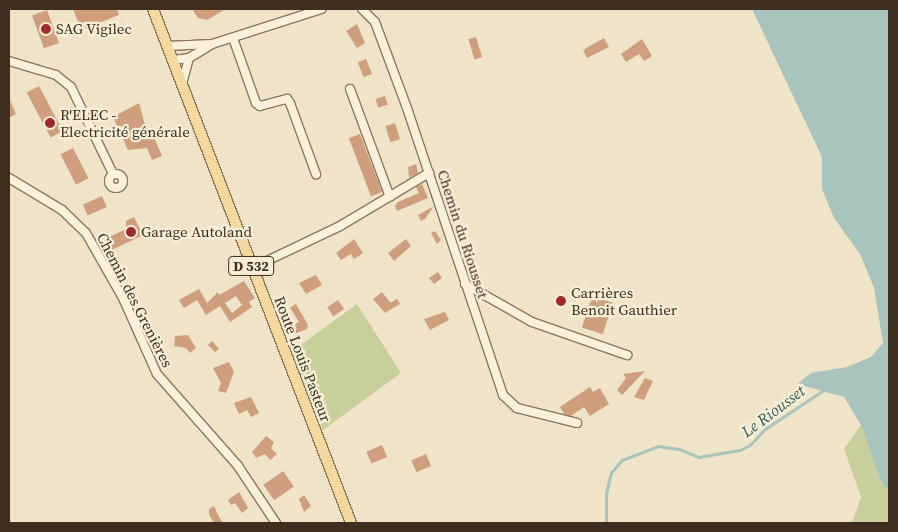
<!DOCTYPE html>
<meta charset="utf-8">
<style>
body{margin:0}
#map{position:relative;width:898px;height:532px;overflow:hidden;background:#f0e4c8;font-family:"Source Serif 4",serif}
div>[style]{position:absolute}
[style*='--x']{left:calc(var(--x)*1px);top:calc(var(--y)*1px);width:calc(var(--w)*1px);rotate:calc(var(--a)*1deg)}
.green>*{inset:0;background:#c9cf9b}
.water>*{inset:0;background:#a9c4bc}
.stream>*{height:2.5px;margin:-1.25px;padding:0 1.25px;transform-origin:1.25px;border-radius:1.25px;background:#a9c4bc}
.building>*{inset:0;background:#cf9f7d;transform-origin:0 0}
.roads{filter:drop-shadow(1px 0 #8d765c) drop-shadow(-1px 0 #8d765c) drop-shadow(0 1px #8d765c) drop-shadow(0 -1px #8d765c)}
.minor>*{height:8px;margin:-4px;padding:0 4px;transform-origin:4px;border-radius:4px;background:#faf1dc}
.minor>.ring{margin:-4px;padding:0;box-sizing:content-box;background:none;border:8px solid #faf1dc;border-radius:50%}
.major>*{height:10px;margin:-5px;padding:0 5px;transform-origin:5px;border-radius:5px;background:#f3d9a0}
.dots>*{width:14px;height:14px;translate:-50% -50%;box-sizing:border-box;border:2px solid #f7eed8;border-radius:50%}
span{translate:-50% -50%;white-space:nowrap;text-align:center;line-height:1.15;-webkit-text-stroke:4.5px #f7eed8;paint-order:stroke}
.shield-label span{padding:1px 4px;background:#f7eed8;border:1px solid;border-radius:4px;-webkit-text-stroke-width:0}
.shield-label{font-size:14px;color:#3d2e20;font-weight:700}
.poi-label{font-size:15px;color:#3d2e20}
.left{translate:0 -50%;text-align:left}
.street-label{font-size:15px;color:#3d2e20}
.water-label{font-size:16px;color:#2f5d5a;font-style:italic}
.frame{position:absolute;inset:0;border:10px solid #3d2e20;pointer-events:none}
</style>
<div id="map">
<div class="green">
<i style="clip-path:polygon(357px 304px,401px 373px,323px 430px,291px 352px)"></i>
<i style="clip-path:polygon(861px 425px,881px 482px,889px 493px,889px 523px,852px 523px,861px 497px,844px 449px)"></i>
</div>
<div class="water">
<i style="clip-path:polygon(752px 9px,889px 9px,889px 493px,881px 482px,861px 425px,844px 397px,797px 384px,811px 373px,847px 367px,871px 357px,883px 343px,874px 288px,860px 254px,834px 218px,822px 189px,822px 157px)"></i>
</div>
<div class="stream">
<i style="--x:606;--y:523;--w:29;--a:-90"></i>
<i style="--x:606;--y:494;--w:22;--a:-77"></i>
<i style="--x:611;--y:473;--w:17;--a:-50"></i>
<i style="--x:622;--y:460;--w:39;--a:-21"></i>
<i style="--x:658;--y:446;--w:21;--a:8"></i>
<i style="--x:679;--y:449;--w:22;--a:22"></i>
<i style="--x:699;--y:457;--w:42;--a:-9.7"></i>
<i style="--x:740;--y:450;--w:11;--a:-27"></i>
<i style="--x:750;--y:445;--w:22;--a:-47"></i>
<i style="--x:765;--y:429;--w:69;--a:-33.7"></i>
</div>
<div class="building">
<i style="clip-path:polygon(73px 9px,117px 9px,119px 15px,81px 30px)"></i>
<i style="clip-path:polygon(192px 9px,226px 9px,207px 20px,198px 18px)"></i>
<i style="left:47px;top:10px;width:35px;height:16px;rotate:70deg"></i>
<i style="clip-path:polygon(357px 24px,365px 43px,357px 48px,346px 31px)"></i>
<i style="left:476px;top:37px;width:21px;height:8px;rotate:73deg"></i>
<i style="clip-path:polygon(604px 38px,609px 47px,587px 58px,583px 50px)"></i>
<i style="clip-path:polygon(642px 39px,652px 56px,644px 61px,639px 54px,626px 62px,621px 54px)"></i>
<i style="left:366px;top:59px;width:16px;height:9px;rotate:68deg"></i>
<i style="left:39px;top:86px;width:51px;height:14px;rotate:62deg"></i>
<i style="left:385px;top:96px;width:9px;height:10px;rotate:72deg"></i>
<i style="clip-path:polygon(9px 98px,16px 114px,9px 118px)"></i>
<i style="clip-path:polygon(139px 103px,146px 129px,150px 128px,162px 156px,152px 160px,147px 148px,128px 150px,113px 117px)"></i>
<i style="left:395px;top:123px;width:17px;height:10px;rotate:73deg"></i>
<i style="left:360px;top:134px;width:62px;height:12px;rotate:69deg"></i>
<i style="left:73px;top:148px;width:34px;height:14px;rotate:63deg"></i>
<i style="clip-path:polygon(416px 164px,418px 173px,409px 178px,408px 167px)"></i>
<i style="clip-path:polygon(422px 184px,428px 198px,397px 211px,395px 206px,398px 202px,419px 193px,416px 187px)"></i>
<i style="left:102px;top:196px;width:12px;height:21px;rotate:66deg"></i>
<i style="clip-path:polygon(434px 206px,425px 219px,421px 221px,418px 215px)"></i>
<i style="clip-path:polygon(134px 217px,143px 235px,112px 250px,107px 238px,126px 229px,126px 221px)"></i>
<i style="clip-path:polygon(435px 231px,441px 240px,437px 244px,431px 233px)"></i>
<i style="clip-path:polygon(354px 239px,363px 253px,354px 259px,351px 254px,341px 260px,336px 253px)"></i>
<i style="clip-path:polygon(406px 239px,411px 246px,394px 261px,388px 253px)"></i>
<i style="clip-path:polygon(438px 272px,442px 278px,434px 284px,429px 278px)"></i>
<i style="clip-path:polygon(316px 275px,322px 285px,306px 294px,299px 283px)"></i>
<i style="clip-path:polygon(evenodd,244px 281px,255px 298px,249px 302px,252px 307px,230px 322px,220px 306px,206px 315px,197px 300px,184px 308px,179px 300px,199px 289px,207px 303px,218px 292px,219px 295px,244px 281px,236px 296px,242px 305px,232px 313px,225px 303px,236px 296px)"></i>
<i style="clip-path:polygon(382px 292px,393px 306px,390px 303px,397px 299px,400px 304px,385px 313px,373px 299px)"></i>
<i style="left:592px;top:296px;width:22px;height:33px;rotate:18deg"></i>
<i style="left:338px;top:300px;width:11px;height:13px;rotate:56deg"></i>
<i style="clip-path:polygon(296px 304px,308px 325px,307px 329px,294px 334px,290px 326px,299px 322px,290px 308px)"></i>
<i style="clip-path:polygon(445px 312px,449px 320px,430px 330px,424px 319px)"></i>
<i style="clip-path:polygon(188px 335px,196px 348px,190px 353px,186px 348px,174px 346px,175px 336px)"></i>
<i style="clip-path:polygon(212px 341px,219px 349px,215px 352px,208px 345px)"></i>
<i style="clip-path:polygon(229px 362px,234px 372px,226px 393px,218px 391px,221px 383px,213px 368px)"></i>
<i style="clip-path:polygon(645px 371px,622px 395px,617px 390px,626px 378px,623px 374px)"></i>
<i style="clip-path:polygon(645px 378px,653px 381px,644px 400px,634px 397px)"></i>
<i style="clip-path:polygon(590px 387px,593px 392px,600px 388px,609px 404px,590px 416px,584px 407px,571px 416px,564px 414px,560px 407px)"></i>
<i style="clip-path:polygon(251px 397px,259px 413px,251px 417px,247px 410px,239px 414px,234px 403px)"></i>
<i style="clip-path:polygon(266px 436px,274px 442px,271px 448px,277px 454px,270px 460px,265px 454px,256px 458px,252px 452px)"></i>
<i style="left:382px;top:445px;width:13px;height:17px;rotate:67deg"></i>
<i style="left:426px;top:454px;width:13px;height:16px;rotate:67deg"></i>
<i style="left:283px;top:471px;width:19px;height:24px;rotate:55deg"></i>
<i style="clip-path:polygon(239px 492px,248px 508px,242px 513px,235px 503px,231px 505px,228px 500px)"></i>
<i style="clip-path:polygon(304px 495px,311px 506px,304px 512px,299px 499px)"></i>
<i style="clip-path:polygon(214px 506px,218px 515px,223px 523px,214px 523px,209px 515px,209px 509px)"></i>
</div>
<div class="roads">
<div class="minor">
<i style="--x:362;--y:9;--w:18;--a:45"></i>
<i style="--x:375;--y:22;--w:92;--a:69.6"></i>
<i style="--x:407;--y:108;--w:303;--a:71.5"></i>
<i style="--x:503;--y:395;--w:19;--a:43"></i>
<i style="--x:517;--y:408;--w:62;--a:14"></i>
<i style="--x:233;--y:38;--w:69;--a:70.5"></i>
<i style="--x:256;--y:103;--w:5;--a:37"></i>
<i style="--x:260;--y:106;--w:28;--a:-15"></i>
<i style="--x:287;--y:99;--w:5;--a:53"></i>
<i style="--x:290;--y:103;--w:76;--a:69.9"></i>
<i style="--x:167;--y:46;--w:45;--a:-2.5"></i>
<i style="--x:173;--y:60;--w:16;--a:-7"></i>
<i style="--x:189;--y:58;--w:27;--a:-31"></i>
<i style="--x:212;--y:44;--w:115;--a:-17.7"></i>
<i style="--x:9;--y:61;--w:49;--a:16.6"></i>
<i style="--x:56;--y:75;--w:19;--a:39"></i>
<i style="--x:71;--y:87;--w:97;--a:64.2"></i>
<i style="--x:182;--y:84;--w:27;--a:-75"></i>
<i style="--x:350;--y:89;--w:115;--a:69.7"></i>
<i class="ring" style="left:109px;top:174px;width:6px;height:6px"></i>
<i style="--x:9;--y:178;--w:62;--a:31.1"></i>
<i style="--x:62;--y:210;--w:33;--a:44"></i>
<i style="--x:86;--y:233;--w:75;--a:60.4"></i>
<i style="--x:123;--y:298;--w:83;--a:65.9"></i>
<i style="--x:157;--y:374;--w:123;--a:48.6"></i>
<i style="--x:238;--y:466;--w:69;--a:56.3"></i>
<i style="--x:252;--y:268;--w:98;--a:-25.5"></i>
<i style="--x:340;--y:226;--w:104;--a:-30.8"></i>
<i style="--x:465;--y:284;--w:77;--a:29.6"></i>
<i style="--x:532;--y:322;--w:101;--a:19.2"></i>
</div>
<div class="major">
<i style="--x:153;--y:9;--w:551;--a:68.93"></i>
</div>
</div>
<div class="dots">
<i style="left:46px;top:29px;background:#9e2a2b"></i>
<i style="left:50px;top:123px;background:#9e2a2b"></i>
<i style="left:131px;top:232px;background:#9e2a2b"></i>
<i style="left:561px;top:301px;background:#9e2a2b"></i>
</div>
<div class="shield-label">
<span style="left:251px;top:266px">D 532</span>
</div>
<div class="poi-label">
<span class="left" style="left:56px;top:29px">SAG Vigilec</span>
<span class="left" style="left:60px;top:123px">R'ELEC -<br>Electricité générale</span>
<span class="left" style="left:141px;top:232px">Garage Autoland</span>
<span class="left" style="left:571px;top:301px">Carrières<br>Benoit Gauthier</span>
</div>
<div class="street-label">
<span style="left:463px;top:234px;rotate:72deg">Chemin du Riousset</span>
<span style="left:135px;top:300px;rotate:63deg">Chemin des Grenières</span>
<span style="left:303px;top:359px;rotate:69deg">Route Louis Pasteur</span>
</div>
<div class="water-label">
<span style="left:773px;top:411px;rotate:-37deg">Le Riousset</span>
</div>
<div class="frame"></div>
</div>
